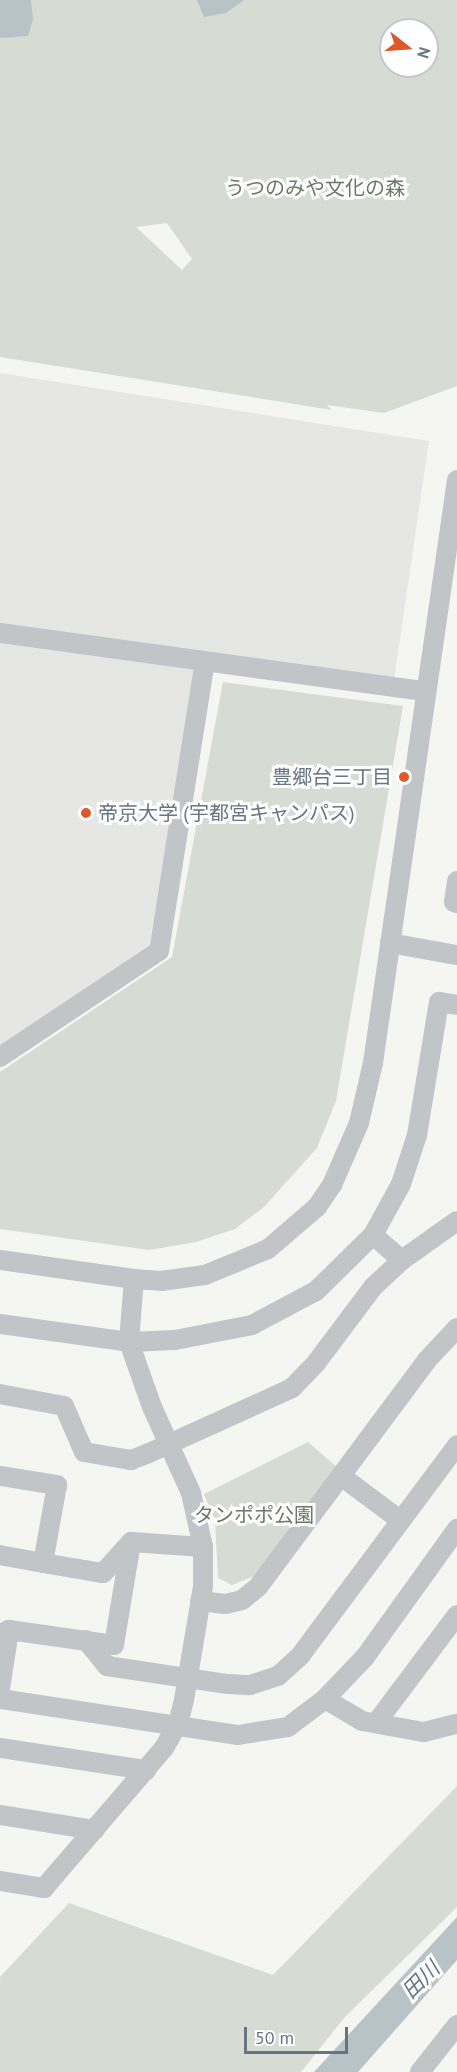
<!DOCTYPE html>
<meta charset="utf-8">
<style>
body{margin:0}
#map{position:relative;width:457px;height:2072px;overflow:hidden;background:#f5f6f2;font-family:"PT Sans","Noto Sans JP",sans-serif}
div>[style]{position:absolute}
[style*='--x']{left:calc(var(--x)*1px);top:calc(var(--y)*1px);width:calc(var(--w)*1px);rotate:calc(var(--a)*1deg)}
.built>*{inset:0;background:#e6e7e5}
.green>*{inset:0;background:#d6dcd3}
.water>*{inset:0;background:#b8c3c8}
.minor>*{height:20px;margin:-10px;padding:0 10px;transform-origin:10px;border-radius:10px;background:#c1c5c8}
.dots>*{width:16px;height:16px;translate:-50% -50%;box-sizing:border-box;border:3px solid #fff;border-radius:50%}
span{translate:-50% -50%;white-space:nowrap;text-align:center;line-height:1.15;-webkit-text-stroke:6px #fff;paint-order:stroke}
.park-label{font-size:20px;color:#687a64}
.poi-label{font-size:20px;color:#657582}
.right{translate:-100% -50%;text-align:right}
.left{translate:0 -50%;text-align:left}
.water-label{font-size:21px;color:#61767f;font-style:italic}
.north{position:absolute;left:379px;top:18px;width:60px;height:60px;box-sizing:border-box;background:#fff;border:2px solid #c1c8cd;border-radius:50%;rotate:107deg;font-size:16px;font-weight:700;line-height:24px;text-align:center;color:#657582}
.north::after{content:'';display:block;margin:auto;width:21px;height:27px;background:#de592a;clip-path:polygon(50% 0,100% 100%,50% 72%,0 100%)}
.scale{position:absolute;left:244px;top:2027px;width:104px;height:27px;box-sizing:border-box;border:3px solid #657582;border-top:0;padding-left:8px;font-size:18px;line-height:21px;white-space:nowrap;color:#657582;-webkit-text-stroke:4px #fff;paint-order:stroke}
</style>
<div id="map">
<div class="built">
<i style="clip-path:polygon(0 373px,429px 441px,394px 680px,200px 653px,149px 945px,0 1045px)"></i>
</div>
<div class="green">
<i style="clip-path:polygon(evenodd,0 0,457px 0,457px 386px,384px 413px,327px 405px,332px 410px,0 357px,0 0,391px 30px,427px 30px,427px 66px,391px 66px,391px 30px,0 0,167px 223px,192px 259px,182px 270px,136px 227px,167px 223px)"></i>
<i style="clip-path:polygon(223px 682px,403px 706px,336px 1101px,317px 1148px,264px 1207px,235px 1229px,196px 1242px,149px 1250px,0 1229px,0 1072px,172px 957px)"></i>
<i style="clip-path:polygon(308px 1442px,338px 1468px,260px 1574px,232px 1585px,218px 1578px,215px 1521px,204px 1494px)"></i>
<i style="clip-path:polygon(457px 1786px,457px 1907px,344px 2018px,301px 2072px,0 2072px,0 1977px,69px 1903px,273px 1975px)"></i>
</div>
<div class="water">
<i style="clip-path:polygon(0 0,31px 0,33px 19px,28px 36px,0 38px)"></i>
<i style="clip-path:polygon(197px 0,244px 0,226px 13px,204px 17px)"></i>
<i style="clip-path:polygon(457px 1917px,457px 1960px,358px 2072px,314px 2072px)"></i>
</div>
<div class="minor">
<i style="--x:0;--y:633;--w:430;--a:7.8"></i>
<i style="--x:457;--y:881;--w:21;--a:98"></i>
<i style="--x:454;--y:902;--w:3;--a:18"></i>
<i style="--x:390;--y:943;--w:68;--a:10.2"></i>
<i style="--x:0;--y:1057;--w:191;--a:-33.7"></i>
<i style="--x:159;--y:951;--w:293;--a:-81"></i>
<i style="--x:373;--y:1235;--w:38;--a:41"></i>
<i style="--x:0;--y:1260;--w:135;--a:8.1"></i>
<i style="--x:134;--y:1279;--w:27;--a:4"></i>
<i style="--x:161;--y:1281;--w:44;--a:-7.8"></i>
<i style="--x:205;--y:1275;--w:68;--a:-22.4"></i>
<i style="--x:268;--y:1249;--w:65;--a:-40.6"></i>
<i style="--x:317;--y:1207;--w:27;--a:-56"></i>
<i style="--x:332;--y:1185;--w:68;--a:-66.5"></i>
<i style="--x:359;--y:1123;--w:62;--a:-76.9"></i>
<i style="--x:373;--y:1063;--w:589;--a:-81.8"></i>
<i style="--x:0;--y:1324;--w:130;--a:7.9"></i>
<i style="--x:129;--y:1342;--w:46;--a:-2.5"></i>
<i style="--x:175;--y:1340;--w:78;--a:-11"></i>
<i style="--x:252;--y:1325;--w:72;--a:-28"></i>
<i style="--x:316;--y:1291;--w:80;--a:-44.5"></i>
<i style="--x:373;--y:1235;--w:58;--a:-61.2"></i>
<i style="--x:401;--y:1184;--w:52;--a:-71.9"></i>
<i style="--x:417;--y:1135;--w:135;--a:-80.6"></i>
<i style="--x:439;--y:1002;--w:18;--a:9"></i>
<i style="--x:0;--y:1394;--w:65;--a:10.6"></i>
<i style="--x:64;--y:1406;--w:50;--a:66.5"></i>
<i style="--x:84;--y:1452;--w:48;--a:9.7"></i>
<i style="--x:131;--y:1460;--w:19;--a:-21"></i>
<i style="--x:149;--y:1453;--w:157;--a:-24.4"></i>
<i style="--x:292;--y:1388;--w:35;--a:-46"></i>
<i style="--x:316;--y:1363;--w:95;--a:-53.1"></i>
<i style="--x:373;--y:1287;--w:40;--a:-43"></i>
<i style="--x:402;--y:1260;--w:67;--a:-35.3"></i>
<i style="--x:0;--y:1476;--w:58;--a:9"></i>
<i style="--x:57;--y:1485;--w:79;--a:100.2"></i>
<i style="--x:43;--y:1563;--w:61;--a:9.5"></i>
<i style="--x:103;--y:1573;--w:42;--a:-47.9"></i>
<i style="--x:131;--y:1542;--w:72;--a:4"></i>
<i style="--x:341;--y:1476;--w:74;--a:36.7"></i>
<i style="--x:0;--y:1555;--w:44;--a:10.5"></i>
<i style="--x:200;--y:1601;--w:25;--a:7"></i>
<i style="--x:225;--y:1604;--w:17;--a:-13"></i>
<i style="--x:242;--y:1600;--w:21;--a:-39"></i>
<i style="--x:258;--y:1587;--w:283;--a:-53.3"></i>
<i style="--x:427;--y:1360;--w:44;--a:-46.8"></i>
<i style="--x:0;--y:1634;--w:10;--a:-24"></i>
<i style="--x:9;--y:1630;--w:106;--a:8.1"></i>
<i style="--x:114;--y:1645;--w:104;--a:-80.6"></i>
<i style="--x:86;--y:1640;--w:33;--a:51"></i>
<i style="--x:107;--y:1666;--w:122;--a:8.5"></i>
<i style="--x:228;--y:1684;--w:22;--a:3"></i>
<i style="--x:250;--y:1685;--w:29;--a:-18"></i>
<i style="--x:278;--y:1676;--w:30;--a:-42"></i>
<i style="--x:300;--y:1656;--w:263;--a:-53.3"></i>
<i style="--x:0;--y:1689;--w:60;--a:-81.3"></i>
<i style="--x:0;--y:1699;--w:241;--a:8.6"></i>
<i style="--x:238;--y:1735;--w:51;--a:-9.1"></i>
<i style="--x:288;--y:1727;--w:46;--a:-37.1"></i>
<i style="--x:325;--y:1699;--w:58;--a:-46.4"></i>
<i style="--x:365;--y:1657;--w:158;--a:-54.3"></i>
<i style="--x:325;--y:1699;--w:43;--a:30.7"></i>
<i style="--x:362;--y:1721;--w:63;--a:10.1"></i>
<i style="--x:424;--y:1732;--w:34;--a:-14"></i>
<i style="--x:376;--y:1723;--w:135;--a:-53.1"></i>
<i style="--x:0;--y:1748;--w:148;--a:8.6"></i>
<i style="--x:0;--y:1815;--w:96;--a:9"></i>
<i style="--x:0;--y:1881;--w:45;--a:9"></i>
<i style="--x:44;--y:1888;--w:184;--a:-49.4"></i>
<i style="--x:164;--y:1748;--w:28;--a:-60"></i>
<i style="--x:178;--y:1724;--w:25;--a:-76"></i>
<i style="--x:184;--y:1700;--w:116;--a:-80.5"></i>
<i style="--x:203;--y:1586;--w:39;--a:-90"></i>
<i style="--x:203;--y:1547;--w:55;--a:-102.5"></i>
<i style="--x:191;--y:1493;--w:94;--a:-114.4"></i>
<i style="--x:152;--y:1407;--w:69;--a:-109.5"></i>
<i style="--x:129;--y:1342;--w:63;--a:-85.5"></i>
<i style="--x:420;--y:2072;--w:60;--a:-51.8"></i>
</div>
<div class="dots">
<i style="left:404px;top:777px;background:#de592a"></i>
<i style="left:86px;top:813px;background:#de592a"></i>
</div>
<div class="park-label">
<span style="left:315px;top:188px">うつのみや文化の森</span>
<span style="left:254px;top:1515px">タンポポ公園</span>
</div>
<div class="poi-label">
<span class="right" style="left:392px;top:777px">豊郷台三丁目</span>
<span class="left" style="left:98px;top:813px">帝京大学 (宇都宮キャンパス)</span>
</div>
<div class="water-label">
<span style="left:421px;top:1980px;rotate:-45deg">田川</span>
</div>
<div class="north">N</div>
<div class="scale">50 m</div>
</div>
